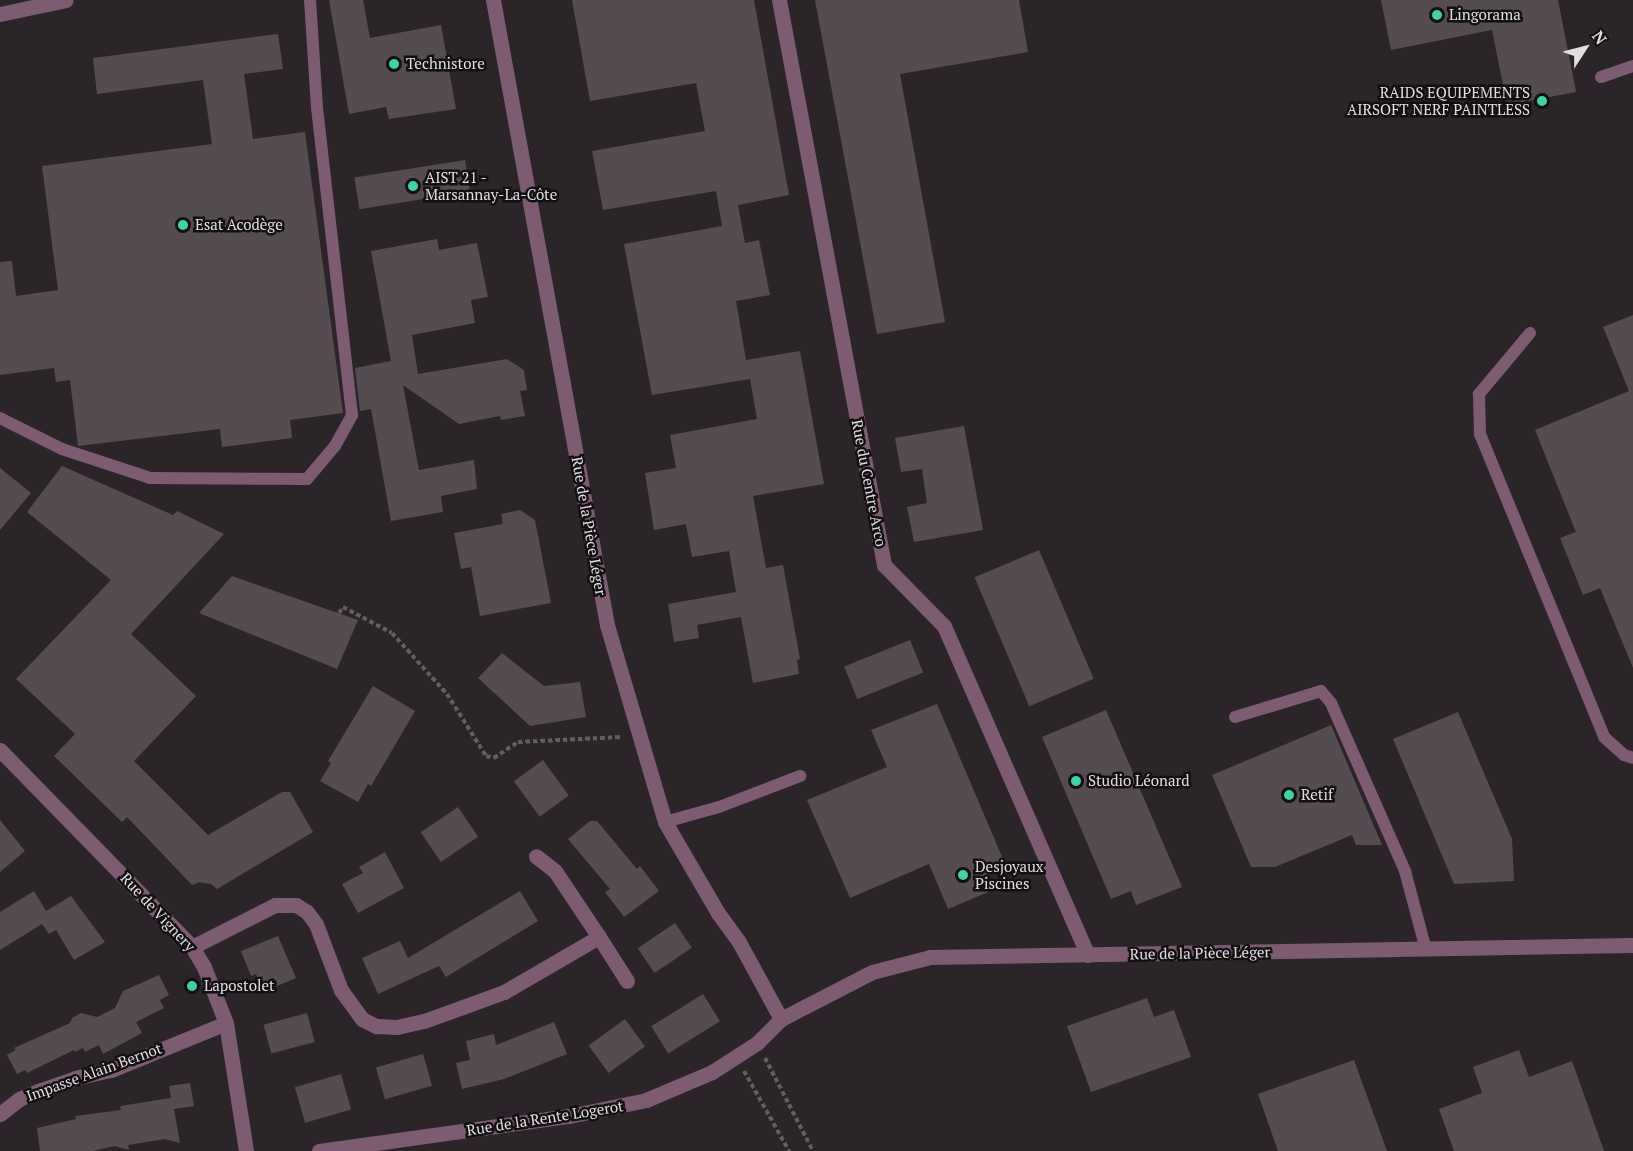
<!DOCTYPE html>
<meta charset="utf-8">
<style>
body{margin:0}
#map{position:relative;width:1633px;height:1151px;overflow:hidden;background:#2b2529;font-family:"PT Serif",serif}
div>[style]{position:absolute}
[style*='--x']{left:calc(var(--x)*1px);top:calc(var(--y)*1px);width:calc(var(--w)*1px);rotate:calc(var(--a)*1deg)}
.building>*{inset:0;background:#544c51;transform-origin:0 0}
.path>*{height:4px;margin-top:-2px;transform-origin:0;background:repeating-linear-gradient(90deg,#625d60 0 4.5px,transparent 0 7.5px)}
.lane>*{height:12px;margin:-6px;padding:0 6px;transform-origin:6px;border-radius:6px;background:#7d5b71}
.street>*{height:15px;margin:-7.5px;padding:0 7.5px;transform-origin:7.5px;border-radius:7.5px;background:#7d5b71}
.dots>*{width:16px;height:16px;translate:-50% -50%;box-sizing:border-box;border:3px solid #120f11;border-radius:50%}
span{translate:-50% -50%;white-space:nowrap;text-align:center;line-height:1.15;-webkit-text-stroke:5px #120f11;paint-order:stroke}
.poi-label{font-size:15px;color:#e2dde0}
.left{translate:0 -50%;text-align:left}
.right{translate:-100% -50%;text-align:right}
.street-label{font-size:15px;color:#e2dde0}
.north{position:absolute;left:1555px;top:18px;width:60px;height:60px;-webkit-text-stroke:4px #120f11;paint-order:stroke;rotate:54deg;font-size:16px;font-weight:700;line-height:24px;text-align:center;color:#e2dde0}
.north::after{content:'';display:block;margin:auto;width:21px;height:27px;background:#e2dde0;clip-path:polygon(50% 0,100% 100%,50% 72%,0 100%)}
</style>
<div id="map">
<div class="building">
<i style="clip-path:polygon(329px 0,363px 0,370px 38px,441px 25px,456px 109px,389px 119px,386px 107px,349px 114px)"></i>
<i style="clip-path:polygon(572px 0,754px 0,789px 195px,738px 205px,745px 243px,759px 240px,770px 295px,736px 301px,746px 360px,800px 351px,824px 484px,753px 496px,766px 568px,783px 565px,800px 659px,797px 660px,799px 674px,753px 683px,741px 617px,697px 625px,699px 638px,674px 642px,668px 604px,736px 592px,729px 551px,692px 557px,686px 524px,654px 530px,645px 473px,676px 468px,670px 435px,757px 419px,750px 379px,652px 395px,624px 244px,722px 226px,716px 191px,603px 210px,592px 151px,705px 131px,696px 83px,590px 101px)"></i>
<i style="clip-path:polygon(815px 0,1019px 0,1028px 52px,900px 74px,945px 322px,877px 334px)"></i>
<i style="clip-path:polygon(1381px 0,1558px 0,1576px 92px,1507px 105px,1492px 30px,1391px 50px)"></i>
<i style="clip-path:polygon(278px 34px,283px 69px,244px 74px,253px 139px,305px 132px,343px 413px,290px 420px,292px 438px,222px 447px,220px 429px,78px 446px,70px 380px,56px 382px,54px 368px,0 375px,0 262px,12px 261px,16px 296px,58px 290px,42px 166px,212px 144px,203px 80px,97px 94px,93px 58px)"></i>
<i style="left:465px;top:160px;width:32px;height:112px;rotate:81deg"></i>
<i style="clip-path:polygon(437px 239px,439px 250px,477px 243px,488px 297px,471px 300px,475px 323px,412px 335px,418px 374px,507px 359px,524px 370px,527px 390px,520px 391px,525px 416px,501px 420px,500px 416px,459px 424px,403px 385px,419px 470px,474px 460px,477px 489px,441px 496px,443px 512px,391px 521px,371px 409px,360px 411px,355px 368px,391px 361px,371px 251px)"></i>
<i style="clip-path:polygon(1633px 315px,1633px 668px,1600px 588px,1583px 595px,1560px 538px,1576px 532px,1535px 430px,1629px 391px,1603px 327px)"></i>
<i style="clip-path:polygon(964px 426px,983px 530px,914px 542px,907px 507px,927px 503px,922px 469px,901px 472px,895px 438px)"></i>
<i style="clip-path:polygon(62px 466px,173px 515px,177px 511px,224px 534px,131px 634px,196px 696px,134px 761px,208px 835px,282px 792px,290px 792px,313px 832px,217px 889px,211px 884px,199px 882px,192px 885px,127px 817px,122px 822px,54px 756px,75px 734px,16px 679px,111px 580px,27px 512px)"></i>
<i style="clip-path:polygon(0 468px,31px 493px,0 530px)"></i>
<i style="clip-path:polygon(520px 510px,535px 520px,551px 603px,480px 616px,471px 567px,461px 569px,454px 533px,503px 524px,501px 514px)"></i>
<i style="left:1039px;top:550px;width:140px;height:70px;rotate:67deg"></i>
<i style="clip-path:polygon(232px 576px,358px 620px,337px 669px,199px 613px)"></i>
<i style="left:910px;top:640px;width:35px;height:71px;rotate:68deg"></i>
<i style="clip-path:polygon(502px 653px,544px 686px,580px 682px,586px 717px,530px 726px,478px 678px)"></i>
<i style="clip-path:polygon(373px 686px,415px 711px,371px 786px,368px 784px,358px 802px,320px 781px,331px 763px,328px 761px)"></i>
<i style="clip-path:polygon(937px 704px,1006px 866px,987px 873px,993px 890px,948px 909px,929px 864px,850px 898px,807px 800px,887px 767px,871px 730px)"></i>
<i style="clip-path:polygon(1106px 710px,1182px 887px,1136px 905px,1131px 891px,1111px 899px,1042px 737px)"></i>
<i style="clip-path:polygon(1458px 712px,1512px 839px,1514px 881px,1454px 884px,1393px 739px)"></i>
<i style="clip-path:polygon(1331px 725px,1382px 845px,1356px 845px,1352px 835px,1275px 867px,1251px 867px,1212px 775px)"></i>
<i style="left:543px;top:760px;width:44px;height:36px;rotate:54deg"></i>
<i style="left:458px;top:807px;width:36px;height:45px;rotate:56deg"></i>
<i style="clip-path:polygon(0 820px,25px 851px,0 872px)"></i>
<i style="clip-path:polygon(590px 821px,597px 821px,637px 869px,640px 866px,659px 891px,624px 917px,605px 892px,610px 889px,568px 839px)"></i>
<i style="clip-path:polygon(385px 852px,404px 888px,358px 913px,342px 884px,363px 873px,359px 867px)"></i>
<i style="clip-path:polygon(34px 891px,46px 911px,71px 896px,105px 942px,74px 960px,56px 930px,49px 934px,42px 924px,0 950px,0 912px)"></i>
<i style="clip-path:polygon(520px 891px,538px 921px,446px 977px,439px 966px,378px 994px,362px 958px,400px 941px,408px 958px)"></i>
<i style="left:675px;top:923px;width:30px;height:45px;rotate:56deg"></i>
<i style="clip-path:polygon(278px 936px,296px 978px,263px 992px,256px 974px,251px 976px,241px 951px)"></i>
<i style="clip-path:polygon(159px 975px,169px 995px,160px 1000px,164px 1008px,136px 1022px,142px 1033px,103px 1054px,99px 1045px,85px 1052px,83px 1048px,75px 1052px,74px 1050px,27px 1073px,25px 1070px,17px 1074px,7px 1055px,16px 1050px,14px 1048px,70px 1023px,72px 1018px,81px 1013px,97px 1017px,115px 1008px,123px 991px)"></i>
<i style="left:703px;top:994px;width:32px;height:61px;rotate:58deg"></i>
<i style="clip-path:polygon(1147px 998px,1154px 1017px,1174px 1010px,1191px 1057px,1091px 1092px,1067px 1026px)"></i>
<i style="left:307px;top:1013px;width:30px;height:45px;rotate:75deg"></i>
<i style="left:625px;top:1019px;width:34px;height:45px;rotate:54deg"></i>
<i style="clip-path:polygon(554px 1022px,567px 1054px,504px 1079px,462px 1089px,456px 1063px,470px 1060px,466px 1041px,494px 1034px,496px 1045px)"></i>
<i style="clip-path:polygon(1519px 1050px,1529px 1077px,1572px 1061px,1604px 1151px,1454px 1151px,1439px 1109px,1482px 1093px,1473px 1067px)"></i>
<i style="left:423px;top:1054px;width:33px;height:49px;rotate:74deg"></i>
<i style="clip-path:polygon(1354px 1060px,1387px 1151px,1278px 1151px,1258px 1094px)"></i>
<i style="left:341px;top:1074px;width:37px;height:48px;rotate:74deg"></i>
<i style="clip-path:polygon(190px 1083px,194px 1106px,174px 1109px,180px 1143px,165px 1139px,128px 1145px,129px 1150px,115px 1146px,92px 1151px,40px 1151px,37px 1128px,76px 1119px,75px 1116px,121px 1110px,120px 1106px,171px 1098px,169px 1086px)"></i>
</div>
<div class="path">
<i style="--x:339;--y:613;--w:7;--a:-56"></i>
<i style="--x:343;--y:607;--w:55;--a:28"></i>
<i style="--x:392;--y:633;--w:82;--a:48"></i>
<i style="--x:447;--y:694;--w:73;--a:57.8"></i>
<i style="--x:486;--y:756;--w:8;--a:14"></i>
<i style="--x:494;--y:758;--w:29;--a:-34"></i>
<i style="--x:518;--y:742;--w:103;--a:-2.8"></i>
<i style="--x:765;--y:1058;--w:105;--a:62.7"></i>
<i style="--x:744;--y:1071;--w:92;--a:60.6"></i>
</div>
<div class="lane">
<i style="--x:1601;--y:77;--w:34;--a:-19"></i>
<i style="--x:1530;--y:333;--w:80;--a:129.9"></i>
<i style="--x:1479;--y:394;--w:40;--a:88.6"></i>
<i style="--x:1480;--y:434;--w:327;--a:67.7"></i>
<i style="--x:1604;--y:737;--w:27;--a:42"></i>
<i style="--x:1624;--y:755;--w:9;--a:18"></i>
<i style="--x:0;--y:418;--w:69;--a:26.6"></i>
<i style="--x:62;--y:449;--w:93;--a:18.2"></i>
<i style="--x:150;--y:478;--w:157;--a:0.4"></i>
<i style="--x:307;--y:479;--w:43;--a:-49.7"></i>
<i style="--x:335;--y:446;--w:35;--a:-61"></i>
<i style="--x:352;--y:415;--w:309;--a:-96.5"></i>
<i style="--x:317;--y:108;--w:108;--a:-93.7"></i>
<i style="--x:1235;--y:717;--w:90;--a:-16.8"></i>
<i style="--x:1321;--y:691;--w:16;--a:50"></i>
<i style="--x:1331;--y:703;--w:184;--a:66.2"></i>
<i style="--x:1405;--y:871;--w:82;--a:75.1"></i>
<i style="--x:665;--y:822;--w:56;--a:-15.5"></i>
<i style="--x:719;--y:807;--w:87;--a:-20.9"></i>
</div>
<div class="street">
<i style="--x:493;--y:0;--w:635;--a:79.66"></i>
<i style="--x:607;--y:625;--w:205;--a:73.6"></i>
<i style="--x:665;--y:822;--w:105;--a:59.8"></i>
<i style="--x:718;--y:913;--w:36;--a:54"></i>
<i style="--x:739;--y:942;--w:88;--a:61.4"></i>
<i style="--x:779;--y:0;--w:575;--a:79.47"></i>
<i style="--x:884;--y:565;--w:86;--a:45.5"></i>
<i style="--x:944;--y:626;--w:359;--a:66.4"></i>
<i style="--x:0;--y:14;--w:67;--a:-12"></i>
<i style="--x:0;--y:750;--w:275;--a:45.7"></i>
<i style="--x:192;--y:947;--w:23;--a:59"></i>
<i style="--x:204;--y:967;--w:60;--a:68.6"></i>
<i style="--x:226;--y:1023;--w:130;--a:81.1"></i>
<i style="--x:599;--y:937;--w:52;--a:57.5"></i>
<i style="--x:192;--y:947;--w:93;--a:-26.8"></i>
<i style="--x:275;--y:905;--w:21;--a:0"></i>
<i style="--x:296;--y:905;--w:13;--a:32"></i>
<i style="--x:307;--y:912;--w:15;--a:53"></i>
<i style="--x:316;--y:924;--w:71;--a:69.3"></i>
<i style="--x:341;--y:990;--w:36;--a:54"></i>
<i style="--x:362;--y:1019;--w:16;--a:27"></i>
<i style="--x:376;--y:1026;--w:21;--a:3"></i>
<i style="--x:397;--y:1027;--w:28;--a:-13"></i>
<i style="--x:424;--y:1021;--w:85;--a:-19.9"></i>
<i style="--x:504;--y:992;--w:110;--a:-30.1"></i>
<i style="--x:599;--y:937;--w:79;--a:-123.7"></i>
<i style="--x:555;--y:871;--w:24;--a:-142"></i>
<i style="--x:0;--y:1114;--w:24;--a:-38"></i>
<i style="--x:19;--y:1099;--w:21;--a:-23"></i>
<i style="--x:38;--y:1091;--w:39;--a:-19"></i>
<i style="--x:75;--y:1078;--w:37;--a:-13"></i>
<i style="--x:111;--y:1070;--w:124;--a:-22.2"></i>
<i style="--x:319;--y:1151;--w:252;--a:-8"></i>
<i style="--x:569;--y:1116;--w:79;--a:-11.7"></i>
<i style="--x:646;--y:1100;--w:72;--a:-23"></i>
<i style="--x:712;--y:1072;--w:54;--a:-32.8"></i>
<i style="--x:757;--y:1043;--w:34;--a:-45"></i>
<i style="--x:781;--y:1019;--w:102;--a:-27.3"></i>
<i style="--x:872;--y:972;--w:60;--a:-14.5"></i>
<i style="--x:930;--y:957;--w:703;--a:-0.98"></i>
</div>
<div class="dots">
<i style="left:1437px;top:15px;background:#3ad4a5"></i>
<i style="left:394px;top:64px;background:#3ad4a5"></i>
<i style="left:1542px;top:101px;background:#3ad4a5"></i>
<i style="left:413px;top:186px;background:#3ad4a5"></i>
<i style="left:183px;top:225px;background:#3ad4a5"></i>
<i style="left:1076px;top:781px;background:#3ad4a5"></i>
<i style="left:1289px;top:795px;background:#3ad4a5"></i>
<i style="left:963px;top:875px;background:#3ad4a5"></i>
<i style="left:192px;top:986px;background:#3ad4a5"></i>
</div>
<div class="poi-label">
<span class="left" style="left:1449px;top:15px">Lingorama</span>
<span class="left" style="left:406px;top:64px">Technistore</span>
<span class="right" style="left:1530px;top:101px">RAIDS EQUIPEMENTS<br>AIRSOFT NERF PAINTLESS</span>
<span class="left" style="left:425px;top:186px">AIST 21 -<br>Marsannay-La-Côte</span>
<span class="left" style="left:195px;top:225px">Esat Acodège</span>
<span class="left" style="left:1088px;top:781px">Studio Léonard</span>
<span class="left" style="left:1301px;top:795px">Retif</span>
<span class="left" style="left:975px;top:875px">Desjoyaux<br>Piscines</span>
<span class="left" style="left:204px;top:986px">Lapostolet</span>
</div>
<div class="street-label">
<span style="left:869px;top:483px;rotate:79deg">Rue du Centre Arco</span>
<span style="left:589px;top:526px;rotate:80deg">Rue de la Pièce Léger</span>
<span style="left:158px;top:912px;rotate:47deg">Rue de Vignery</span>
<span style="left:1200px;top:953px;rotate:-1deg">Rue de la Pièce Léger</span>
<span style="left:94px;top:1072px;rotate:-20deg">Impasse Alain Bernot</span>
<span style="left:545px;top:1118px;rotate:-9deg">Rue de la Rente Logerot</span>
</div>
<div class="north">N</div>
</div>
